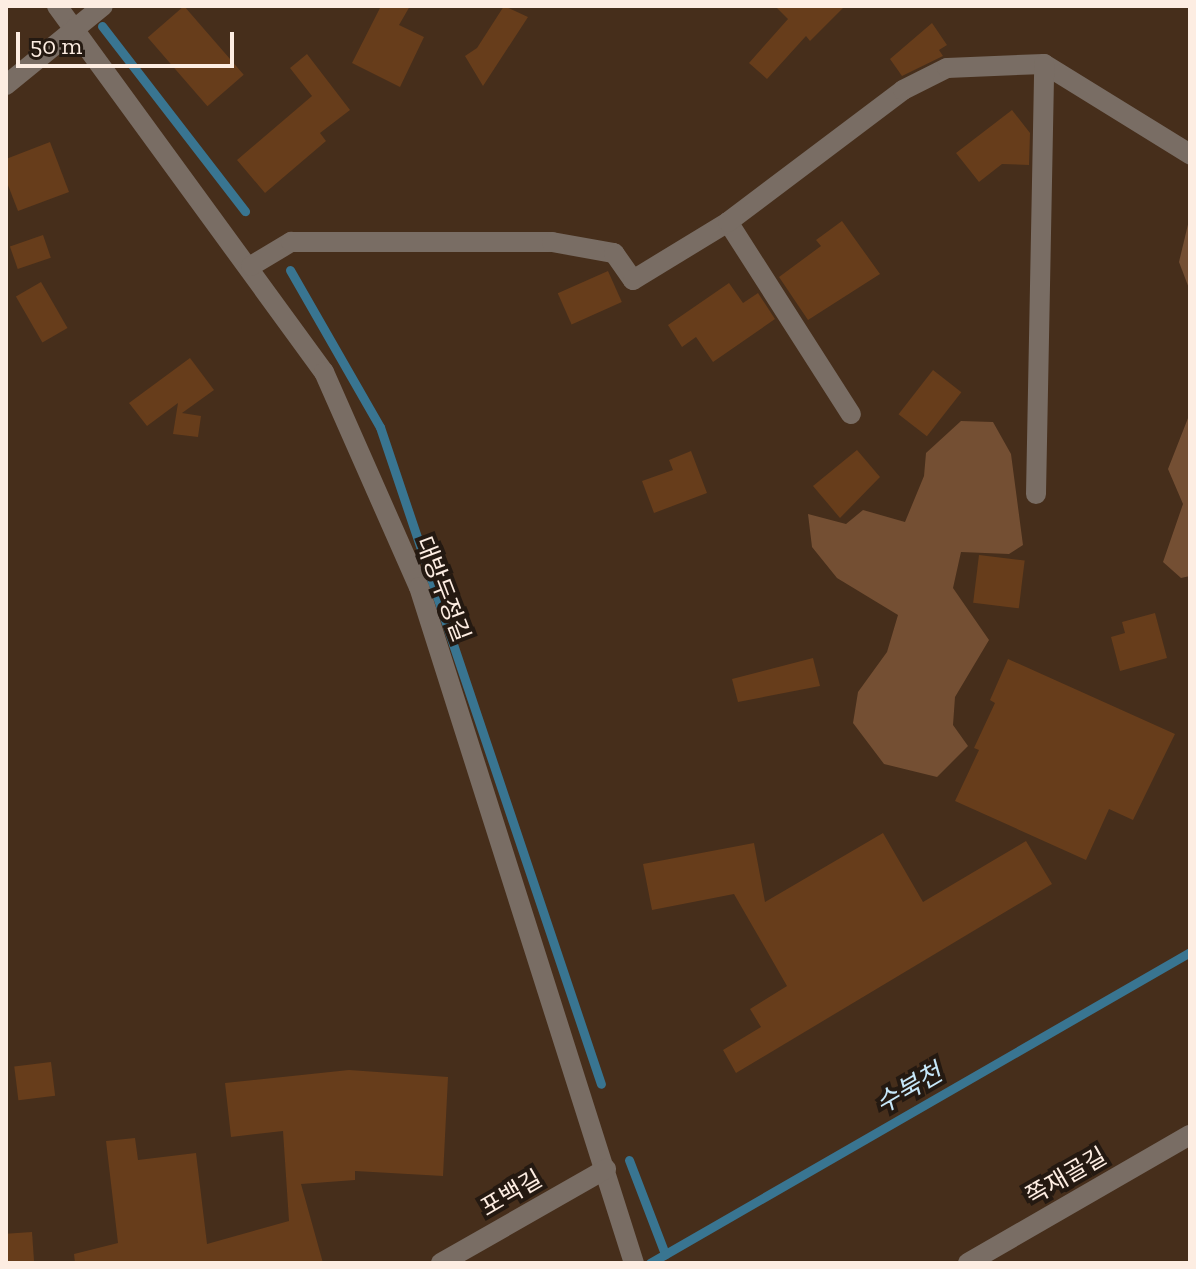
<!DOCTYPE html>
<meta charset="utf-8">
<style>
body{margin:0}
#map{position:relative;width:1196px;height:1269px;overflow:hidden;background:#462e1b;font-family:"Zilla Slab","Noto Sans KR",serif}
div>[style]{position:absolute}
[style*='--x']{left:calc(var(--x)*1px);top:calc(var(--y)*1px);width:calc(var(--w)*1px);rotate:calc(var(--a)*1deg)}
.green>*{inset:0;background:#744f33}
.stream>*{height:9px;margin:-4.5px;padding:0 4.5px;transform-origin:4.5px;border-radius:4.5px;background:#397591}
.building>*{inset:0;background:#673d1b;transform-origin:0 0}
.street>*{height:20px;margin:-10px;padding:0 10px;transform-origin:10px;border-radius:10px;background:#796d64}
span{translate:-50% -50%;white-space:nowrap;text-align:center;line-height:1.15;-webkit-text-stroke:8px #241911;paint-order:stroke}
.street-label{font-size:24px;color:#fdede2}
.water-label{font-size:26px;color:#c6e7f9;font-style:italic}
.frame{position:absolute;inset:0;border:8px solid #fdede2;pointer-events:none}
.scale{position:absolute;left:16px;top:32px;width:218px;height:36px;box-sizing:border-box;border:4px solid #fdede2;border-top:0;padding-left:10px;font-size:24px;line-height:28px;white-space:nowrap;color:#fdede2;-webkit-text-stroke:6px #241911;paint-order:stroke}
</style>
<div id="map">
<div class="green">
<i style="clip-path:polygon(1190px 216px,1190px 291px,1179px 262px)"></i>
<i style="clip-path:polygon(1190px 413px,1190px 576px,1181px 578px,1163px 562px,1183px 504px,1168px 469px)"></i>
<i style="clip-path:polygon(961px 421px,993px 422px,1011px 454px,1023px 545px,1009px 554px,961px 552px,953px 588px,989px 640px,955px 697px,953px 725px,968px 746px,937px 777px,884px 764px,853px 723px,858px 692px,887px 652px,898px 615px,837px 578px,812px 547px,808px 514px,846px 524px,863px 510px,905px 522px,924px 476px,926px 453px)"></i>
</div>
<div class="stream">
<i style="--x:102;--y:26;--w:234;--a:52.3"></i>
<i style="--x:290;--y:270;--w:181;--a:60.2"></i>
<i style="--x:380;--y:427;--w:693;--a:71.41"></i>
<i style="--x:629;--y:1160;--w:101;--a:69"></i>
<i style="--x:650;--y:1263;--w:623;--a:-29.94"></i>
</div>
<div class="building">
<i style="left:184px;top:6px;width:91px;height:48px;rotate:49deg"></i>
<i style="clip-path:polygon(381px 6px,410px 6px,399px 25px,424px 37px,400px 87px,352px 63px)"></i>
<i style="clip-path:polygon(504px 6px,528px 17px,483px 86px,465px 56px,477px 48px)"></i>
<i style="clip-path:polygon(775px 6px,845px 6px,810px 41px,806px 36px,767px 79px,749px 63px,788px 19px)"></i>
<i style="clip-path:polygon(932px 23px,947px 45px,939px 50px,943px 56px,902px 76px,890px 59px)"></i>
<i style="clip-path:polygon(307px 54px,350px 110px,320px 133px,326px 141px,265px 193px,237px 160px,312px 96px,290px 68px)"></i>
<i style="clip-path:polygon(1012px 110px,1030px 133px,1029px 165px,1002px 164px,979px 182px,956px 153px)"></i>
<i style="clip-path:polygon(50px 142px,69px 192px,18px 211px,6px 180px,6px 159px)"></i>
<i style="clip-path:polygon(842px 221px,880px 274px,808px 320px,779px 277px,821px 246px,816px 240px)"></i>
<i style="left:43px;top:235px;width:24px;height:35px;rotate:71deg"></i>
<i style="left:608px;top:271px;width:34px;height:55px;rotate:66deg"></i>
<i style="left:41px;top:282px;width:53px;height:29px;rotate:60deg"></i>
<i style="clip-path:polygon(729px 283px,743px 303px,758px 293px,775px 319px,713px 362px,696px 337px,682px 347px,668px 325px)"></i>
<i style="clip-path:polygon(190px 358px,214px 390px,182px 413px,201px 416px,198px 437px,173px 434px,178px 403px,147px 426px,129px 403px)"></i>
<i style="left:933px;top:370px;width:36px;height:56px;rotate:38deg"></i>
<i style="clip-path:polygon(857px 450px,880px 477px,840px 518px,813px 486px)"></i>
<i style="clip-path:polygon(691px 451px,707px 493px,654px 513px,642px 481px,673px 470px,669px 460px)"></i>
<i style="left:979px;top:555px;width:46px;height:48px;rotate:7deg"></i>
<i style="clip-path:polygon(1155px 613px,1167px 658px,1120px 671px,1111px 637px,1125px 633px,1122px 622px)"></i>
<i style="clip-path:polygon(813px 658px,820px 686px,738px 702px,732px 679px)"></i>
<i style="clip-path:polygon(1008px 659px,1175px 734px,1133px 820px,1109px 809px,1086px 860px,955px 801px,979px 750px,974px 748px,995px 703px,990px 700px)"></i>
<i style="clip-path:polygon(883px 833px,923px 902px,1026px 841px,1052px 884px,736px 1073px,723px 1050px,761px 1027px,750px 1009px,787px 986px,734px 894px,652px 910px,643px 864px,754px 843px,765px 902px)"></i>
<i style="left:51px;top:1062px;width:34px;height:37px;rotate:83deg"></i>
<i style="clip-path:polygon(349px 1070px,448px 1077px,443px 1176px,355px 1171px,355px 1180px,301px 1184px,323px 1263px,75px 1263px,74px 1254px,118px 1243px,106px 1141px,135px 1138px,138px 1160px,196px 1153px,207px 1244px,289px 1221px,283px 1131px,231px 1137px,225px 1083px)"></i>
<i style="left:32px;top:1232px;width:31px;height:26px;rotate:86deg"></i>
</div>
<div class="street">
<i style="--x:57;--y:6;--w:453;--a:53.9"></i>
<i style="--x:324;--y:372;--w:235;--a:66.2"></i>
<i style="--x:419;--y:587;--w:709;--a:72.36"></i>
<i style="--x:6;--y:85;--w:125;--a:-39.2"></i>
<i style="--x:728;--y:222;--w:228;--a:57.4"></i>
<i style="--x:251;--y:266;--w:47;--a:-31"></i>
<i style="--x:291;--y:242;--w:261;--a:0"></i>
<i style="--x:552;--y:242;--w:63;--a:10.1"></i>
<i style="--x:614;--y:253;--w:33;--a:55"></i>
<i style="--x:633;--y:280;--w:111;--a:-31.4"></i>
<i style="--x:728;--y:222;--w:219;--a:-37"></i>
<i style="--x:903;--y:90;--w:49;--a:-26.6"></i>
<i style="--x:947;--y:68;--w:97;--a:-2.4"></i>
<i style="--x:1044;--y:64;--w:172;--a:31.7"></i>
<i style="--x:1036;--y:494;--w:430;--a:-88.9"></i>
<i style="--x:441;--y:1263;--w:190;--a:-29.7"></i>
<i style="--x:968;--y:1263;--w:256;--a:-30"></i>
</div>
<div class="street-label">
<span style="left:443px;top:589px;rotate:69deg">대방두정길</span>
<span style="left:1066px;top:1176px;rotate:-30deg">쪽재골길</span>
<span style="left:511px;top:1193px;rotate:-30deg">포백길</span>
</div>
<div class="water-label">
<span style="left:909px;top:1089px;rotate:-30deg">수북천</span>
</div>
<div class="frame"></div>
<div class="scale">50 m</div>
</div>
